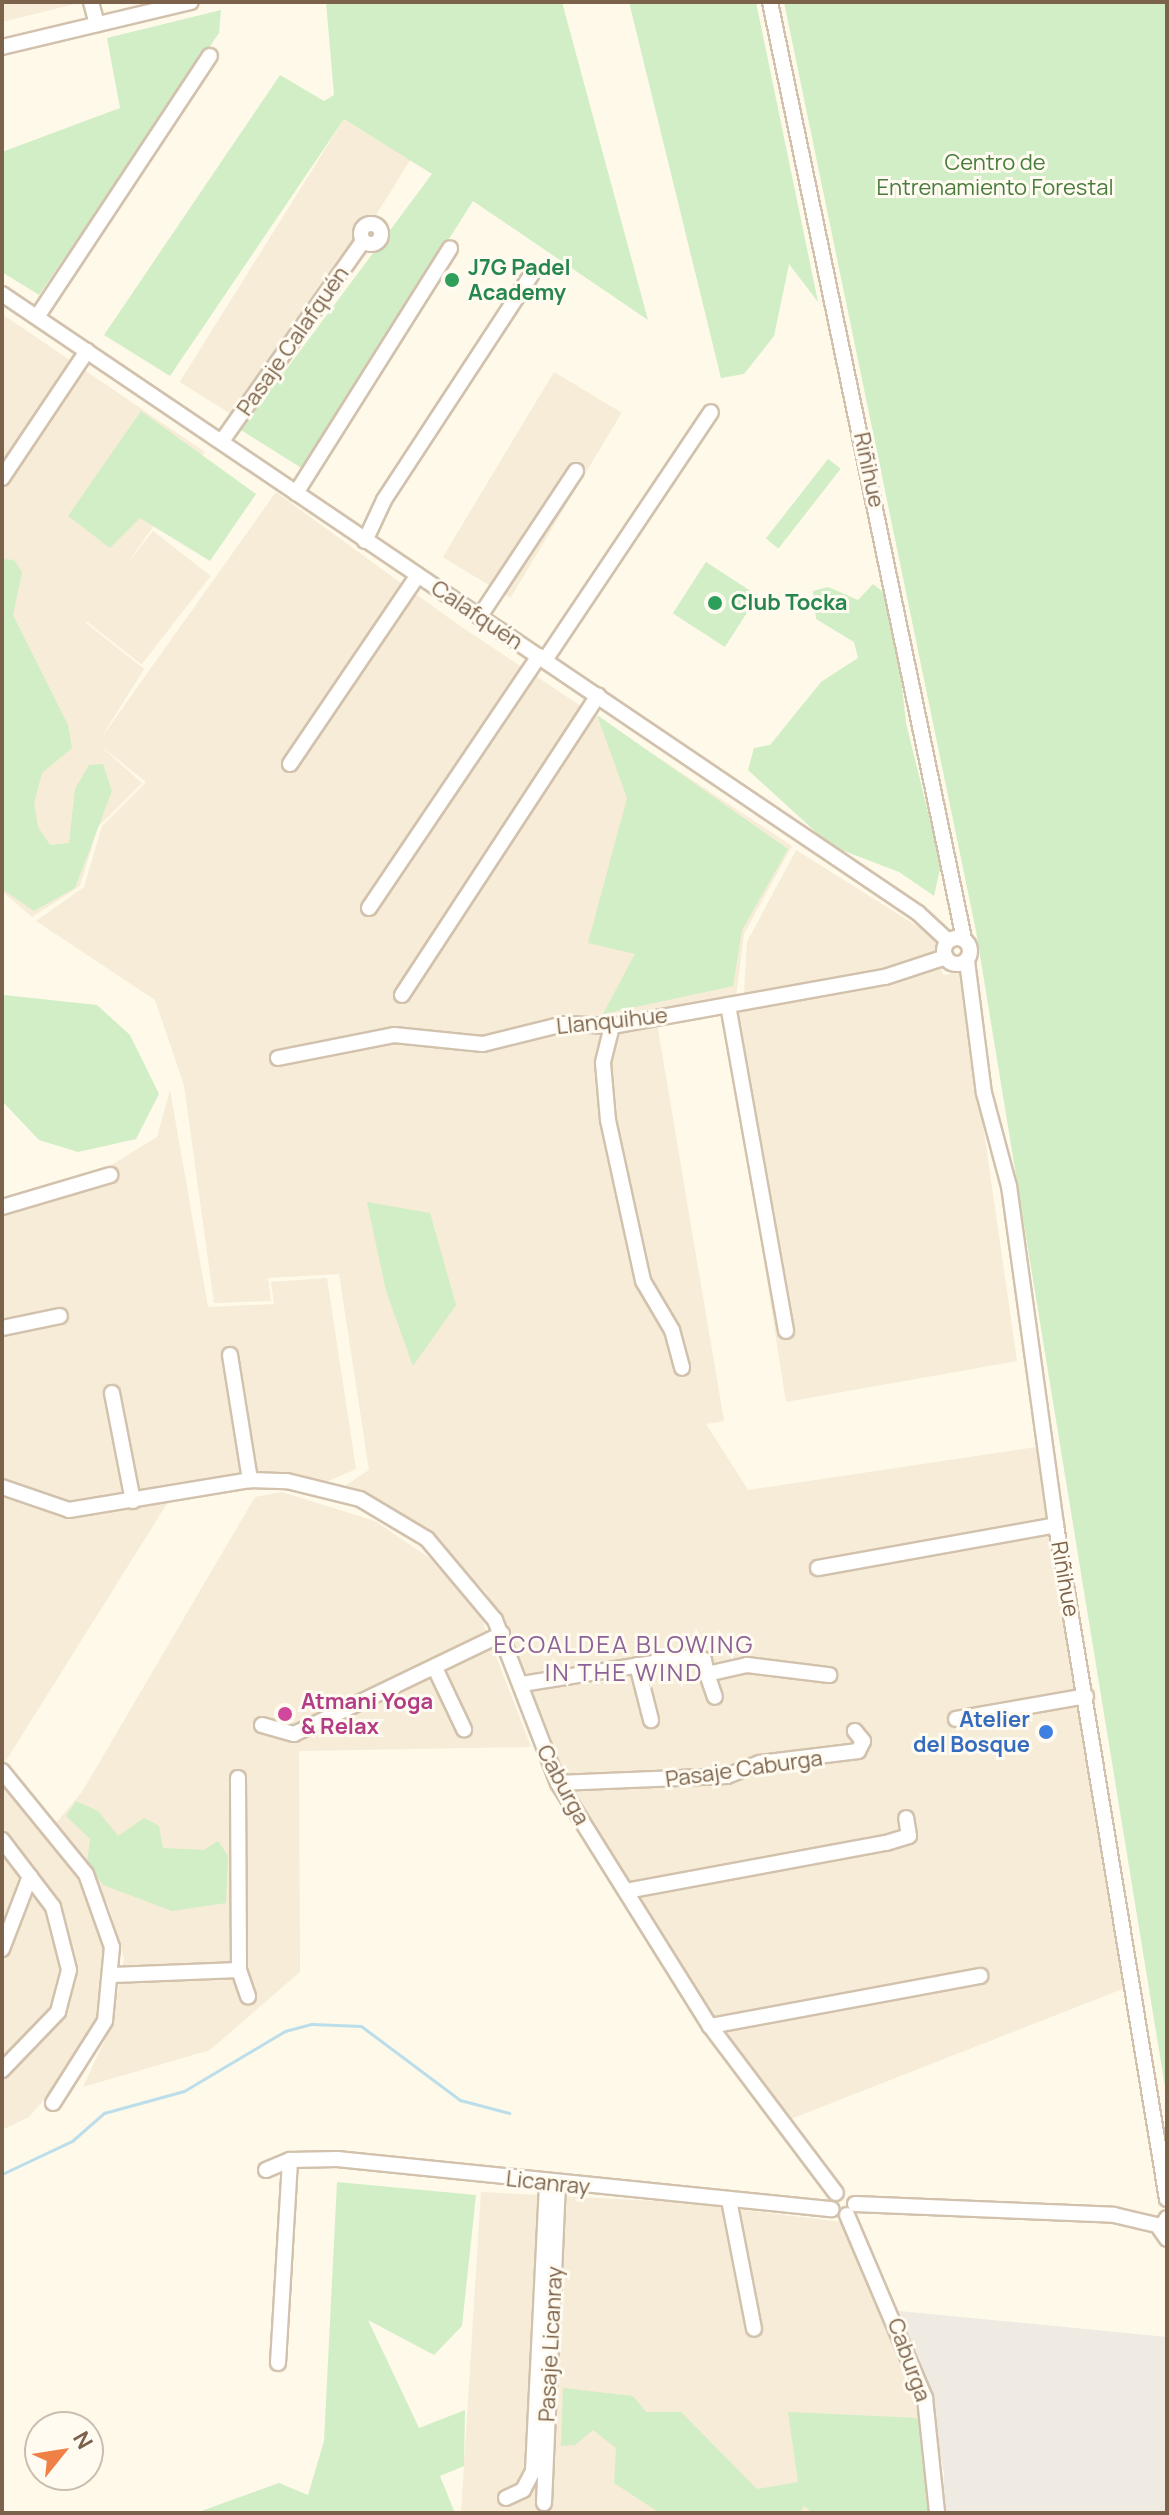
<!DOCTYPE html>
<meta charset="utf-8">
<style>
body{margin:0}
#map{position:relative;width:1169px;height:2515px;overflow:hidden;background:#fef9e9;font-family:Manrope,sans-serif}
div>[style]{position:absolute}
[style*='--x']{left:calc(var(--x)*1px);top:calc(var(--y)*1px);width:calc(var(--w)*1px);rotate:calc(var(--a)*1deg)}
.residential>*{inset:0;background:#f6ecd7;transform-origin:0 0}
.industrial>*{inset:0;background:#efeae2}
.green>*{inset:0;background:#d1eec6;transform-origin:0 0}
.stream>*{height:3px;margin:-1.5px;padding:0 1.5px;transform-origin:1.5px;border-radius:1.5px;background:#bbdeea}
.roads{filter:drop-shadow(2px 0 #d2c2ad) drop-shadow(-2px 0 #d2c2ad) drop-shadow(0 2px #d2c2ad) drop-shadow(0 -2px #d2c2ad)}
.minor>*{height:14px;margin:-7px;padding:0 7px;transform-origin:7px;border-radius:7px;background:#fff}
.minor>.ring{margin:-7px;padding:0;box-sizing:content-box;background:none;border:14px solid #fff;border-radius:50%}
.dots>*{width:22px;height:22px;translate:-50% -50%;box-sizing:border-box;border:4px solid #fffbf1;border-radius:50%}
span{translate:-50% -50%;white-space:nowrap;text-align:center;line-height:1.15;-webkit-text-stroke:6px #fffbf1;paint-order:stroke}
.park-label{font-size:22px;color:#487c3d}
.leisure-label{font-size:22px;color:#27864d;font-weight:700}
.left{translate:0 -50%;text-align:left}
.street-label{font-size:22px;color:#7c624a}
.hotel-label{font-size:22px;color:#b23c85;font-weight:700}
.shop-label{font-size:22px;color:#366cbe;font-weight:700}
.right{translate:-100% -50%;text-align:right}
.neighbourhood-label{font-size:24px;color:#8c6297;letter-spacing:2px}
.frame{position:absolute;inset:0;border:4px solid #7c624a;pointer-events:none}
.north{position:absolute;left:24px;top:2411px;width:80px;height:80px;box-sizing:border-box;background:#fffbf1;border:2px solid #cbbeae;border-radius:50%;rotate:60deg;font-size:22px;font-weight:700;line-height:32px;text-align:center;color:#7c624a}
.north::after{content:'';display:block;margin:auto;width:28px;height:36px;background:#f08146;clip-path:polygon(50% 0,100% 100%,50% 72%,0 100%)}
</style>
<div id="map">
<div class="residential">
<i style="clip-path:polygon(2px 2px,83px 2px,2px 22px)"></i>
<i style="left:344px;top:119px;width:78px;height:310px;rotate:32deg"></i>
<i style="clip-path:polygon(2px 314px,205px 452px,86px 623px,144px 669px,99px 741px,276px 492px,457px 624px,792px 846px,744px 934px,736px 998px,657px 1024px,724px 1421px,706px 1424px,748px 1490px,1036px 1447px,1125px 1988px,783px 2122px,578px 1805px,486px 1592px,407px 1517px,346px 1485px,369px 1470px,339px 1274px,268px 1278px,271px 1301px,214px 1303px,184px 1085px,155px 1000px,36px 921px,84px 887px,102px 826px,146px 782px,97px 743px,142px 783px,98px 827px,80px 886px,32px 917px,2px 891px)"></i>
<i style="left:554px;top:372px;width:79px;height:216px;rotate:31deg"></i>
<i style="left:153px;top:531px;width:73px;height:112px;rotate:38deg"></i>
<i style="clip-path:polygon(796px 850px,933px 936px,943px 975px,961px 972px,1017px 1361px,786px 1402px,725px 1013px,743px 1010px,747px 942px)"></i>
<i style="clip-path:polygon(170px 1090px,208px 1307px,274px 1304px,271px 1282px,327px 1278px,356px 1469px,326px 1482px,264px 1473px,178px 1486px,2px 1767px,2px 1201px,108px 1167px,157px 1137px)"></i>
<i style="clip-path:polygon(282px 1492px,375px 1521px,428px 1557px,479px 1612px,531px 1747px,299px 1751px,300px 1972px,210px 2050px,83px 2087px,111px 2027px,124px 1958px,109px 1907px,56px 1823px,82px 1792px,255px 1497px)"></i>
<i style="clip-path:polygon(2px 1784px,78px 1877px,106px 1953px,102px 2005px,72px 2067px,29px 2117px,2px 2130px)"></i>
<i style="clip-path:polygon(481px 2192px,677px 2202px,842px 2222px,920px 2398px,933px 2513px,461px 2513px)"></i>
</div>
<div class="industrial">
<i style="clip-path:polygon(899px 2311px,1167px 2337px,1167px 2513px,942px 2513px,944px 2473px,927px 2390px)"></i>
</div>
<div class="green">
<i style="clip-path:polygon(326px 2px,562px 2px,648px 320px,473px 201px,303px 469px,241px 430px,432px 174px,344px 119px,170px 376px,104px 335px,280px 75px,324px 101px,334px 95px)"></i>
<i style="clip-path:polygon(629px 2px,756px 2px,818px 302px,789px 264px,774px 336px,744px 374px,721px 378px)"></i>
<i style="clip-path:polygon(784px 2px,1167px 2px,1167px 2099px,976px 931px)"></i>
<i style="clip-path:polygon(221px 10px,219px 33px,39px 295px,2px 272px,2px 152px,120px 108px,107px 38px)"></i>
<i style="clip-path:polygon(141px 411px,256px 494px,210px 561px,140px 518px,110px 548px,68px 516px)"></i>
<i style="left:828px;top:459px;width:16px;height:101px;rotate:38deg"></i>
<i style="clip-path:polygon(2px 559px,14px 560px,22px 572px,13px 615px,68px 725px,72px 748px,42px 773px,34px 803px,38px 827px,50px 845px,69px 843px,75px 789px,89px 765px,103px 764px,112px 791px,75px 888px,34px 911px,2px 889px)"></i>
<i style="left:706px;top:562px;width:62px;height:61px;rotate:33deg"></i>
<i style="clip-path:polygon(873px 584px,886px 594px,895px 621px,906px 723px,941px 865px,934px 896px,899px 872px,831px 846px,748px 770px,754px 748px,770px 745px,821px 682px,858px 658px,854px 642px,816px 619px,813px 591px,828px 587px,858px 600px)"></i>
<i style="clip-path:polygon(597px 715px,788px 849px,742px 930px,733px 986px,603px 1014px,635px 954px,588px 943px,627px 798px)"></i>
<i style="clip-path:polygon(4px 995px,97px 1005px,130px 1035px,159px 1094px,136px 1139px,78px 1152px,39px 1140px,2px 1101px)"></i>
<i style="clip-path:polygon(367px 1202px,430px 1213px,456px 1305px,413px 1366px,386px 1291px)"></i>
<i style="clip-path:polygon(76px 1801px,98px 1811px,118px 1836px,144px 1818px,159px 1826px,163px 1848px,204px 1850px,218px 1841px,228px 1856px,226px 1903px,172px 1911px,103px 1885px,87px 1863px,90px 1839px,66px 1816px)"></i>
<i style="clip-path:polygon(337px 2182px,476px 2195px,462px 2326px,434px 2355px,368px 2320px,419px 2428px,465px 2410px,464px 2466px,440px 2476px,455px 2513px,196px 2513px,279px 2483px,308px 2495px,324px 2441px)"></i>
<i style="clip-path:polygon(563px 2388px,633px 2396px,646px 2412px,681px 2412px,757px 2489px,798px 2482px,788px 2412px,919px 2418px,930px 2513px,813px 2513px,804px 2506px,800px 2513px,660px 2513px,614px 2483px,616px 2448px,593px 2430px,575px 2445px,561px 2446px)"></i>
</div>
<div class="stream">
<i style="--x:2;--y:2174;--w:77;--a:-25.2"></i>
<i style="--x:72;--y:2141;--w:43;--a:-41.2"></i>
<i style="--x:104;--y:2113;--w:83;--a:-15.4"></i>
<i style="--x:184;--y:2091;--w:117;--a:-30.7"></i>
<i style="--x:285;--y:2031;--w:28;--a:-15"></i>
<i style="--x:312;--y:2024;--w:49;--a:2.3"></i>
<i style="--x:361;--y:2026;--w:124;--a:36.8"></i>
<i style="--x:460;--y:2100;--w:51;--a:14.9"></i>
</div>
<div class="roads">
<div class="minor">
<i style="--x:91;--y:2;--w:23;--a:75"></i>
<i style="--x:770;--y:2;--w:957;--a:78.3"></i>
<i style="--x:2;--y:47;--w:194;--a:-13.4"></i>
<i class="ring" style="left:361px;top:224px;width:6px;height:6px"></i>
<i style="--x:2;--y:294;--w:1106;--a:34.05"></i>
<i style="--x:918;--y:913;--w:41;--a:43"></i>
<i style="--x:37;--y:317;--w:313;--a:-56.5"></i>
<i style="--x:222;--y:441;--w:245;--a:-54.8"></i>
<i style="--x:2;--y:478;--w:153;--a:-56.2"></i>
<i style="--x:296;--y:493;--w:289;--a:-57.8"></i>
<i style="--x:365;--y:541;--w:45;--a:-65.1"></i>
<i style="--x:384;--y:500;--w:269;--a:-56.8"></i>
<i style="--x:480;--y:616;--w:174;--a:-56.5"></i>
<i style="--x:545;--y:660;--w:298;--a:-56.2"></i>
<i style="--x:290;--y:764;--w:228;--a:-55.9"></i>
<i style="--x:369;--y:908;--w:304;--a:-56"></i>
<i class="ring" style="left:944px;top:938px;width:12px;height:12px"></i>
<i style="--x:967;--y:961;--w:133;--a:82.7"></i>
<i style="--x:984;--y:1093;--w:96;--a:75"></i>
<i style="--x:1009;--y:1186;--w:342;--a:82.1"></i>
<i style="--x:1056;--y:1525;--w:683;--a:80.65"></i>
<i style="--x:402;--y:995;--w:358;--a:-56.8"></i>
<i style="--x:728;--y:1005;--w:331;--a:79.9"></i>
<i style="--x:612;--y:1026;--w:38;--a:104"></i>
<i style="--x:603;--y:1063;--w:57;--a:85"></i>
<i style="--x:608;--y:1120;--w:165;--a:77.7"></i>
<i style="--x:643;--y:1281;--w:57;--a:59.4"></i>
<i style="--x:672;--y:1330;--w:39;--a:75"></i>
<i style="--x:278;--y:1058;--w:118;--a:-11.2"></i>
<i style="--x:394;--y:1035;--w:89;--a:5.8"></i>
<i style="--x:483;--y:1044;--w:83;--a:-13.9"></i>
<i style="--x:564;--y:1024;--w:48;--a:2.4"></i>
<i style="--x:612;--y:1026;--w:277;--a:-10.2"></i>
<i style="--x:885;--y:977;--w:64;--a:-18.2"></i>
<i style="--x:2;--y:1207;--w:113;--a:-16.5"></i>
<i style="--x:2;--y:1328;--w:59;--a:-11.7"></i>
<i style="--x:230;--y:1355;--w:127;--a:80.9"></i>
<i style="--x:112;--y:1393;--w:110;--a:79"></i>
<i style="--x:2;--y:1487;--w:71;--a:18.9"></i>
<i style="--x:69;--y:1510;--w:183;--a:-9.4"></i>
<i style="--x:250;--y:1480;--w:37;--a:2"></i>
<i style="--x:287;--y:1481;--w:75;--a:13.9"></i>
<i style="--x:360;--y:1499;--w:78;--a:30.8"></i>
<i style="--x:427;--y:1539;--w:106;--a:50"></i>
<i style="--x:495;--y:1620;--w:175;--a:68.9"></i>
<i style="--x:558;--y:1783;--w:287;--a:58"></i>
<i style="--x:710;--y:2026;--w:209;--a:53"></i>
<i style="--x:818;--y:1568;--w:242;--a:-10.2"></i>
<i style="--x:637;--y:1665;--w:57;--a:75.7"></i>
<i style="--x:435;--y:1668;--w:68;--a:64.6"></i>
<i style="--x:707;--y:1674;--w:24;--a:71"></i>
<i style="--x:522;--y:1684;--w:176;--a:-9.1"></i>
<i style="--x:696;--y:1656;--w:9;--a:27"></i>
<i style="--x:704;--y:1660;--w:14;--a:78"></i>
<i style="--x:707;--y:1674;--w:41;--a:-12.7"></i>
<i style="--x:747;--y:1665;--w:83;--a:7"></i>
<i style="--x:956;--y:1719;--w:132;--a:-10"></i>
<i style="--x:262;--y:1725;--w:33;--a:16"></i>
<i style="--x:294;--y:1734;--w:231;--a:-25.7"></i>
<i style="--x:2;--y:1771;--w:133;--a:50.8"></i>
<i style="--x:86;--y:1874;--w:77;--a:70.4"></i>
<i style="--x:112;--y:1947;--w:74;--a:95.4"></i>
<i style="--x:105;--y:2021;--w:97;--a:122.4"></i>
<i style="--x:238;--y:1778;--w:192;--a:89.7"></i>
<i style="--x:558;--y:1783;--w:169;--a:-2.4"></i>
<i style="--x:727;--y:1776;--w:35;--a:-22"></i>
<i style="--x:760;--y:1763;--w:99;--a:-7"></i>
<i style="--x:858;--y:1751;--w:11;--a:-63"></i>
<i style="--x:863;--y:1741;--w:13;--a:-129"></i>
<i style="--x:2;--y:1840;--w:84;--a:52.7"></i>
<i style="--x:53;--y:1907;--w:65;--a:75.7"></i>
<i style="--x:69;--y:1970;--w:43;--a:104.7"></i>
<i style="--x:58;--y:2012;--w:81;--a:134"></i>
<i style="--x:626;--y:1891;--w:264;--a:-10.5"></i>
<i style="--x:886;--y:1843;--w:24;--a:-17"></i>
<i style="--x:909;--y:1836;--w:18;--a:-99"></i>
<i style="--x:2;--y:1949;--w:78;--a:-69"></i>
<i style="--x:113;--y:1975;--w:126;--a:-2.3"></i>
<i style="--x:239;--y:1970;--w:28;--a:71"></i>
<i style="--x:710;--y:2026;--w:275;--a:-10.5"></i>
<i style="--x:266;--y:2170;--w:26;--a:-23"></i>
<i style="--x:290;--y:2160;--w:47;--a:-1.2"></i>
<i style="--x:337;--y:2159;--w:497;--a:5.8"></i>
<i style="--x:729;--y:2200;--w:131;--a:79"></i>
<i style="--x:855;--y:2204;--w:259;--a:2.4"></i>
<i style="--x:1114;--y:2215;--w:48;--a:13.2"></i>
<i style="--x:847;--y:2215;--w:199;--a:66.9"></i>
<i style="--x:925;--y:2398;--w:116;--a:84"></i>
<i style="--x:1167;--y:2218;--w:13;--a:122"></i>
<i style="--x:1160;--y:2229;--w:12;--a:55"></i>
<i style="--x:278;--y:2363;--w:203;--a:-86.6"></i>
<i style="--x:506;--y:2498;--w:19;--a:-25"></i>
<i style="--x:523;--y:2490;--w:21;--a:-62"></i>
<i style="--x:533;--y:2471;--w:288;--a:-87.2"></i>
<i style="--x:544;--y:2503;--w:319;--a:-87.5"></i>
</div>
</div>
<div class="dots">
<i style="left:452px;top:280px;background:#2e9e5b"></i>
<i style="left:715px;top:603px;background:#2e9e5b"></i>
<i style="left:285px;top:1714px;background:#d1479c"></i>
<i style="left:1046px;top:1732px;background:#3f7fe0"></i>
</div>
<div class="park-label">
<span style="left:995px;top:175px">Centro de<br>Entrenamiento Forestal</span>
</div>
<div class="leisure-label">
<span class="left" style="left:468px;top:280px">J7G Padel<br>Academy</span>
<span class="left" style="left:731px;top:603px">Club Tocka</span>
</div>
<div class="street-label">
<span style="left:293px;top:341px;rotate:-55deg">Pasaje Calafquén</span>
<span style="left:869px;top:470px;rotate:78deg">Riñihue</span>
<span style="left:477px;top:615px;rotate:34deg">Calafquén</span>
<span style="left:612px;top:1021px;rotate:-6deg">Llanquihue</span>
<span style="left:1065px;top:1579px;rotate:80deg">Riñihue</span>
<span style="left:744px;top:1769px;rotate:-8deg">Pasaje Caburga</span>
<span style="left:563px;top:1785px;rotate:62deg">Caburga</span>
<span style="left:548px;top:2183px;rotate:6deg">Licanray</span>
<span style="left:551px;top:2344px;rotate:-87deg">Pasaje Licanray</span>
<span style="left:909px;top:2360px;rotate:70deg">Caburga</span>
</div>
<div class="hotel-label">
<span class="left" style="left:301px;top:1714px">Atmani Yoga<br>&amp; Relax</span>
</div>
<div class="shop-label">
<span class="right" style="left:1030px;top:1732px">Atelier<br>del Bosque</span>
</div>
<div class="neighbourhood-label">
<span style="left:624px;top:1658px">ECOALDEA BLOWING<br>IN THE WIND</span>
</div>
<div class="frame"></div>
<div class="north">N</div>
</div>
